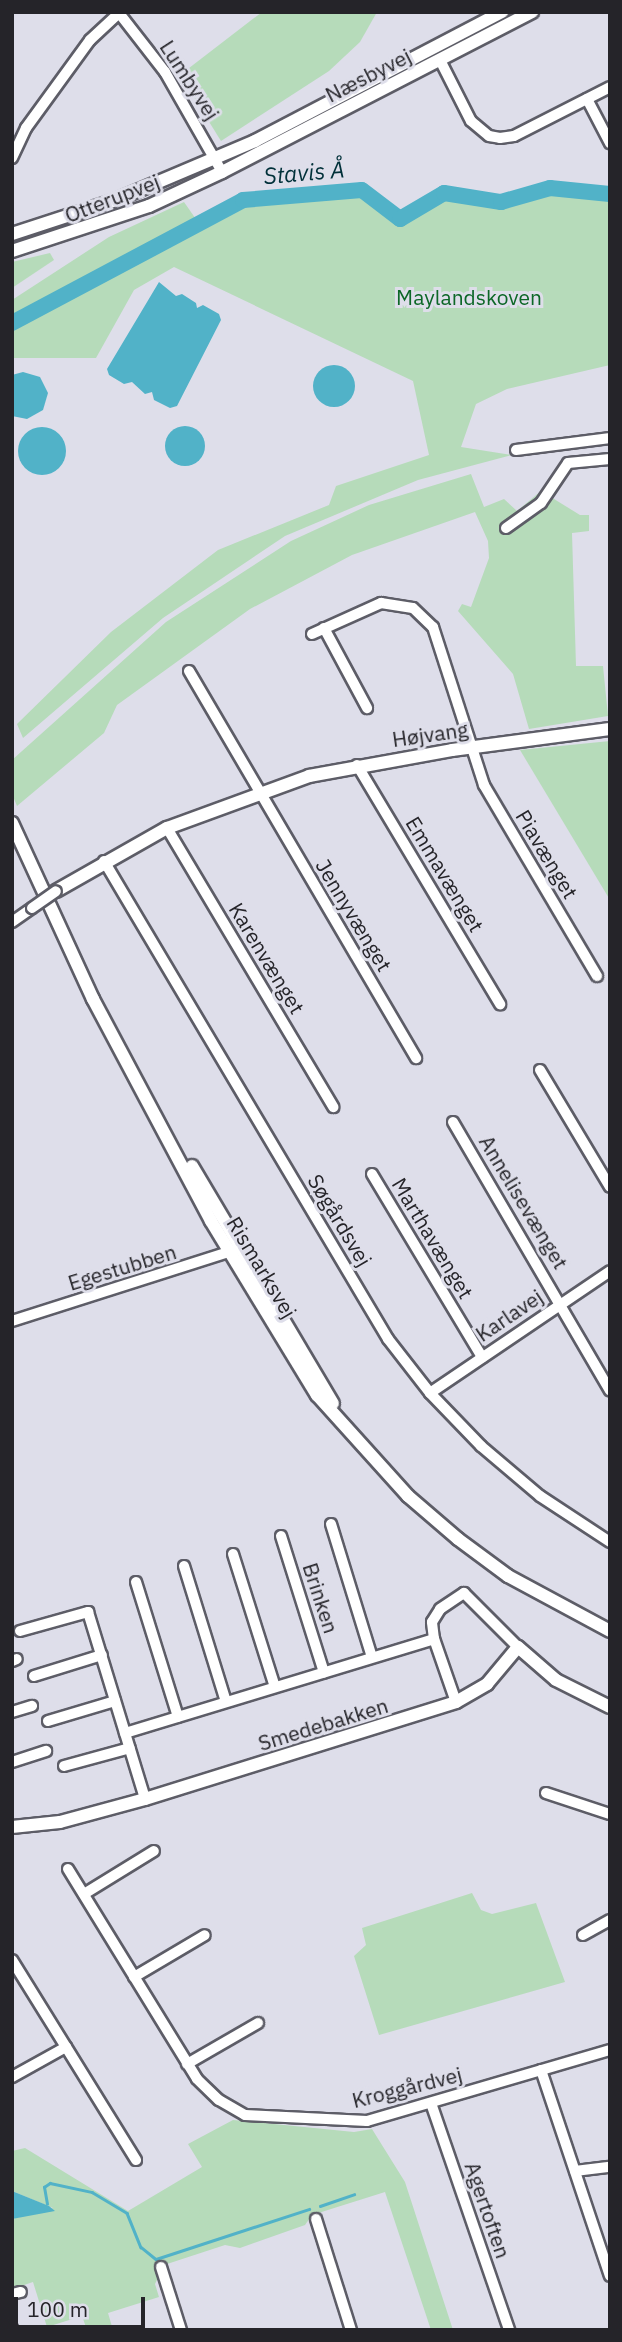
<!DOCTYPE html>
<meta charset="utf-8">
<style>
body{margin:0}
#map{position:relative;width:622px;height:2342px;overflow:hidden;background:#dedeea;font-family:"IBM Plex Sans",sans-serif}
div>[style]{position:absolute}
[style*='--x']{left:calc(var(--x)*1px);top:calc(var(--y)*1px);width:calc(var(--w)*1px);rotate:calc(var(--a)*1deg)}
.green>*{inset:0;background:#b6dbba}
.water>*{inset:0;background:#51b2c8}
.round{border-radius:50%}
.stream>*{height:2.5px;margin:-1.25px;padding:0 1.25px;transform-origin:1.25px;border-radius:1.25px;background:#51b2c8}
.river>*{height:16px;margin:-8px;padding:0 8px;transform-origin:8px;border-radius:8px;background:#51b2c8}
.roads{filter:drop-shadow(2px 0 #5d5d67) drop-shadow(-2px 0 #5d5d67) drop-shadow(0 2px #5d5d67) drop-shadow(0 -2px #5d5d67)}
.minor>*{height:10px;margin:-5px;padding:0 5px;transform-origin:5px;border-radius:5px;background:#fff}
.tertiary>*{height:12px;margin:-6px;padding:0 6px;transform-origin:6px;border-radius:6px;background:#fff}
.secondary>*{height:12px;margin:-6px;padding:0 6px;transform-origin:6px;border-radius:6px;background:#fff}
.bridges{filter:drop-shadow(2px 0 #5d5d67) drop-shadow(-2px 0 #5d5d67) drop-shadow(0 2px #5d5d67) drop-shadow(0 -2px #5d5d67)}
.minor-bridge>*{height:10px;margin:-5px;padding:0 5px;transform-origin:5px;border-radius:5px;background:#fff}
span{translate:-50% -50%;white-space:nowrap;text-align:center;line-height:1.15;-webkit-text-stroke:6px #dedeea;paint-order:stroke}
.street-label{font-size:21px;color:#252429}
.park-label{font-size:21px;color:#0c6727}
.water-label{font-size:23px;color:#003039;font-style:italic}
.frame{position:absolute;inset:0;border:14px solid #252429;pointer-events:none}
.scale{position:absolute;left:14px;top:2297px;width:131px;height:32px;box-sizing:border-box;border:4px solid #252429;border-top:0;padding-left:9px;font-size:21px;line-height:24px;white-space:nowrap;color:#252429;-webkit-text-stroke:5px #dedeea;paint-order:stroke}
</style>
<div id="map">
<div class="green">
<i style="clip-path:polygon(262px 12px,377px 12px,360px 42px,329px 71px,221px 141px,180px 75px)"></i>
<i style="clip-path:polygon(550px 188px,610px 194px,610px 365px,507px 389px,476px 404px,461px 447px,512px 455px,418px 480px,285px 536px,163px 618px,23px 738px,17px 724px,111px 632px,218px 550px,329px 505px,336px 486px,429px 455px,413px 381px,174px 267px,134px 290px,96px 358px,12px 358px,12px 300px,109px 237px,184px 202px,200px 225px,243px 200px,302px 198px,351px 189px,362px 190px,400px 219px,444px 193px,501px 202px)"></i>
<i style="clip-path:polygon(50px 253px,54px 260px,12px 288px,12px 262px)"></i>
<i style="clip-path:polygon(471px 474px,484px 507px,504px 499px,517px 511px,541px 491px,580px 515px,589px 515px,589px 531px,572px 533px,576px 666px,603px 666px,608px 716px,529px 729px,513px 674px,458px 611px,462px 604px,471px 607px,489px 558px,488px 541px,475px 512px,352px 555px,250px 609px,117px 705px,104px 733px,17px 806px,12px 794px,12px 760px,166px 622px,291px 541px,369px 505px)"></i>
<i style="clip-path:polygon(610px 741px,610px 900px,520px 750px)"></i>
<i style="clip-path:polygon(472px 1893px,481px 1910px,492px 1914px,536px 1903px,565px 1982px,379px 2035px,354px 1956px,366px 1945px,362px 1928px)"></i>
<i style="clip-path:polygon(233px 2120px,354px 2132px,372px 2129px,405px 2182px,453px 2330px,431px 2330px,385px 2192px,312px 2215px,305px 2225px,240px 2248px,225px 2245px,164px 2265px,155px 2284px,159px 2297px,108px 2313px,113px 2330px,87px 2330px,82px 2316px,47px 2327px,33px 2282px,12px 2289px,12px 2219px,53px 2208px,12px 2191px,12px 2151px,25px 2148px,128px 2211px,202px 2167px,188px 2144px)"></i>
</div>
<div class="water">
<i style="clip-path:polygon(159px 282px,176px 296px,182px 294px,196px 303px,197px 308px,203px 305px,219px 314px,221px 320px,177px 406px,170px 408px,154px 400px,152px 392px,145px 394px,132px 382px,124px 384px,109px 375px,107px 369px)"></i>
<i class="round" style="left:313px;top:365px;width:42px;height:42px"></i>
<i style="clip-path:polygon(23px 372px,40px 377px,48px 393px,43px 410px,27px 419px,12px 416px,12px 375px)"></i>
<i class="round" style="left:165px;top:426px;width:40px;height:40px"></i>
<i class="round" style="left:18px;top:427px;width:48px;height:48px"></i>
<i style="clip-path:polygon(12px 2191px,49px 2206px,55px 2211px,12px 2219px)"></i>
</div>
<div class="stream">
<i style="--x:47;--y:2204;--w:17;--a:-100"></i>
<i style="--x:44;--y:2187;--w:7;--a:-34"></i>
<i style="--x:50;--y:2183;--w:43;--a:12.1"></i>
<i style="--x:92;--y:2192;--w:41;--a:31"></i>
<i style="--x:127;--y:2213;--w:37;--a:68"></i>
<i style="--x:141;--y:2247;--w:19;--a:39"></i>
<i style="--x:156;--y:2259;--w:161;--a:-18.1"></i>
<i style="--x:320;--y:2206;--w:36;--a:-19"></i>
</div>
<div class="river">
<i style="--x:12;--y:323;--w:262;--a:-28"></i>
<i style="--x:243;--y:200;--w:119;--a:-4.8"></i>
<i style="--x:362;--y:190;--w:48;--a:37.3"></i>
<i style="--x:400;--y:219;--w:51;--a:-30.6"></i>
<i style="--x:444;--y:193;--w:58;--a:9"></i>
<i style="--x:501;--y:202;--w:51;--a:-15.9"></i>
<i style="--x:550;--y:188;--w:60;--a:5.7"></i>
</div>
<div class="roads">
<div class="minor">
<i style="--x:119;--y:13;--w:75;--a:52.1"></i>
<i style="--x:165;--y:72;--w:115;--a:60.3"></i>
<i style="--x:440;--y:60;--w:68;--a:63.1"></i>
<i style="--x:471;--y:121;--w:23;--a:40"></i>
<i style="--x:489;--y:136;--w:11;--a:10"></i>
<i style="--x:500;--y:138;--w:14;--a:-8"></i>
<i style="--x:514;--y:136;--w:108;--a:-27"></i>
<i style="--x:587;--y:99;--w:50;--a:62.4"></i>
<i style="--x:12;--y:158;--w:33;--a:-65"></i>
<i style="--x:26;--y:128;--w:109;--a:-54"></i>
<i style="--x:90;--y:40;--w:41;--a:-43"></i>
<i style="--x:516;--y:450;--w:95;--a:-7.3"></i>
<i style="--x:506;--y:528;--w:43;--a:-35.5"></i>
<i style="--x:541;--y:503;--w:48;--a:-56"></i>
<i style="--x:568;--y:463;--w:42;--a:-5.4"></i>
<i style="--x:324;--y:628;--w:91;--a:61.7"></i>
<i style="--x:312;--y:634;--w:76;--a:-24.2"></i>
<i style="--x:381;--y:603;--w:32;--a:9"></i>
<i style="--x:413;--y:608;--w:28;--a:44"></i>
<i style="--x:433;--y:627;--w:166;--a:72.1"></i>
<i style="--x:484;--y:785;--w:222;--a:59.4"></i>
<i style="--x:189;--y:671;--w:449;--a:59.6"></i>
<i style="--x:357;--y:765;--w:279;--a:59.1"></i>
<i style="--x:167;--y:828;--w:325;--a:59.2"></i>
<i style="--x:104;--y:861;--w:556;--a:59.28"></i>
<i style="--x:388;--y:1339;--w:68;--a:52.1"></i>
<i style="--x:430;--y:1393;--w:74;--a:46.1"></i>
<i style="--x:481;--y:1446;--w:77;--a:40.3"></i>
<i style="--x:540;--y:1496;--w:84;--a:33.3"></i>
<i style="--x:12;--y:922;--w:24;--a:-35"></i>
<i style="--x:540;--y:1070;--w:136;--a:59.1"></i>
<i style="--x:453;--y:1122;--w:311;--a:59.7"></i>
<i style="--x:372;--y:1174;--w:214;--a:59"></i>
<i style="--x:12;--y:1321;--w:233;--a:-17.7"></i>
<i style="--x:430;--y:1393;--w:217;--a:-34.1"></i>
<i style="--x:331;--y:1524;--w:139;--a:72.9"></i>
<i style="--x:281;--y:1536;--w:143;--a:72.5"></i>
<i style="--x:233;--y:1554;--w:139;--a:72.5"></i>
<i style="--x:184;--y:1566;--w:142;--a:72.8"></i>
<i style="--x:136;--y:1582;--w:141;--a:72.7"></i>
<i style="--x:20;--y:1631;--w:71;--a:-15.6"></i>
<i style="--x:88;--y:1612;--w:195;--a:73"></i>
<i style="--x:12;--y:1661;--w:5;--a:-22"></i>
<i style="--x:34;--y:1676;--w:71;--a:-17.2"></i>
<i style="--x:456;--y:1702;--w:67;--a:-109.2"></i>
<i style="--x:434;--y:1639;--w:17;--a:-97"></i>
<i style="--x:432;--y:1622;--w:15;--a:-58"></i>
<i style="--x:440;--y:1609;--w:29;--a:-34"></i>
<i style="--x:464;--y:1593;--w:76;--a:45"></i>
<i style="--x:12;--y:1712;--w:21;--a:-17"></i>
<i style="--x:48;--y:1721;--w:70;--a:-16.6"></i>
<i style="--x:125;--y:1733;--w:323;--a:-16.9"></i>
<i style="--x:12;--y:1762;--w:36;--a:-18"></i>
<i style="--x:64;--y:1766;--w:68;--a:-15.3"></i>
<i style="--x:546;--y:1793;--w:67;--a:18.2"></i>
<i style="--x:68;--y:1869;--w:246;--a:58.4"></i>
<i style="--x:197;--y:2079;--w:30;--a:44"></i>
<i style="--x:219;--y:2100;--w:30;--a:30"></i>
<i style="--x:245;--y:2115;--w:122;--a:2.8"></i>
<i style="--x:367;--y:2121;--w:253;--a:-16.3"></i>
<i style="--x:84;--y:1894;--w:82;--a:-31.6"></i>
<i style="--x:583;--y:1935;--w:31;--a:-29"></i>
<i style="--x:12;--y:1960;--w:102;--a:58.2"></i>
<i style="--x:66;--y:2047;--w:62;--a:150.9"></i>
<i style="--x:134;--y:1977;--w:82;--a:-30.6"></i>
<i style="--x:66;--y:2047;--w:133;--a:58.2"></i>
<i style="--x:187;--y:2064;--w:82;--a:-30"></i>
<i style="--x:541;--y:2070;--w:217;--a:71.5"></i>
<i style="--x:431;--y:2103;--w:240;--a:71"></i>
<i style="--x:575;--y:2171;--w:35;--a:-7"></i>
<i style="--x:316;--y:2219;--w:116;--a:72.5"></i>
<i style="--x:161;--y:2267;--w:66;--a:72.4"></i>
<i style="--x:12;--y:2294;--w:9;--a:-13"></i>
<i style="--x:12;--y:2328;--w:2;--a:63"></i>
</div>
<div class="tertiary">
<i style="--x:56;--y:891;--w:128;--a:-29.6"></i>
<i style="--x:167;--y:828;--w:151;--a:-20.1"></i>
<i style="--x:309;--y:776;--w:145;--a:-10.3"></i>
<i style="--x:452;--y:750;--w:159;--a:-7.6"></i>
<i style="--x:12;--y:1827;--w:48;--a:-5.9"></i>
<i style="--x:60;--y:1822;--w:88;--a:-15.1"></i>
<i style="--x:145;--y:1799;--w:326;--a:-17.3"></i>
<i style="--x:456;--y:1702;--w:36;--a:-30"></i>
<i style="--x:487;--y:1684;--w:48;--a:-50"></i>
<i style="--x:518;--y:1647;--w:50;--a:41"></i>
<i style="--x:556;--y:1680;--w:60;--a:26.6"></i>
</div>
<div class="secondary">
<i style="--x:12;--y:234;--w:109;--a:-18.1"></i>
<i style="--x:116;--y:200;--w:151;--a:-23"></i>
<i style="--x:255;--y:141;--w:279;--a:-27.6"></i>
<i style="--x:12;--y:251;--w:144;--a:-18.2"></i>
<i style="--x:149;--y:206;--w:81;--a:-25"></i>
<i style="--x:222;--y:172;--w:349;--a:-27.3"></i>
<i style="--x:12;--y:823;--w:194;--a:65.3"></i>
<i style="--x:93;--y:999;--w:251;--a:62"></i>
<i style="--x:211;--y:1221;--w:204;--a:58.7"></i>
<i style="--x:317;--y:1395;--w:136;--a:48"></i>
<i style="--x:408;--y:1496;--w:66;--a:40.7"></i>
<i style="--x:458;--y:1539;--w:62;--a:36.5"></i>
<i style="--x:508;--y:1576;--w:116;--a:28.3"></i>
<i style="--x:192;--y:1166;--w:276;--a:59.3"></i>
</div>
</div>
<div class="bridges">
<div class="minor-bridge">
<i style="--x:32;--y:908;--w:29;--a:-35"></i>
</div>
</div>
<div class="street-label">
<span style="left:368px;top:75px;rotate:-27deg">Næsbyvej</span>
<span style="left:190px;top:80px;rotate:57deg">Lumbyvej</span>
<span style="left:112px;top:198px;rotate:-21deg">Otterupvej</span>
<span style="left:430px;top:734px;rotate:-8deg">Højvang</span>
<span style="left:547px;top:854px;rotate:59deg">Piavænget</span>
<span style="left:445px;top:874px;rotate:59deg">Emmavænget</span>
<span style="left:354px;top:915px;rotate:59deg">Jennyvænget</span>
<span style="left:267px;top:958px;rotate:59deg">Karenvænget</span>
<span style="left:524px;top:1202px;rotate:59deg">Annelisevænget</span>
<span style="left:340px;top:1220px;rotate:59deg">Søgårdsvej</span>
<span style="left:433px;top:1238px;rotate:59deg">Marthavænget</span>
<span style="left:122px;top:1267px;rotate:-17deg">Egestubben</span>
<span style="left:262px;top:1267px;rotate:59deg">Rismarksvej</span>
<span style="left:509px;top:1315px;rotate:-34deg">Karlavej</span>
<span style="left:321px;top:1598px;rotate:72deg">Brinken</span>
<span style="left:323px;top:1724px;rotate:-17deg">Smedebakken</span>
<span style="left:407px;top:2087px;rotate:-14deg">Kroggårdvej</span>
<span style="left:488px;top:2210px;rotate:71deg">Agertoften</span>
</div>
<div class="park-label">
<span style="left:469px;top:297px">Maylandskoven</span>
</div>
<div class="water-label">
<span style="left:304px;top:172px;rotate:-5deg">Stavis Å</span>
</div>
<div class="frame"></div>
<div class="scale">100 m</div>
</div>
